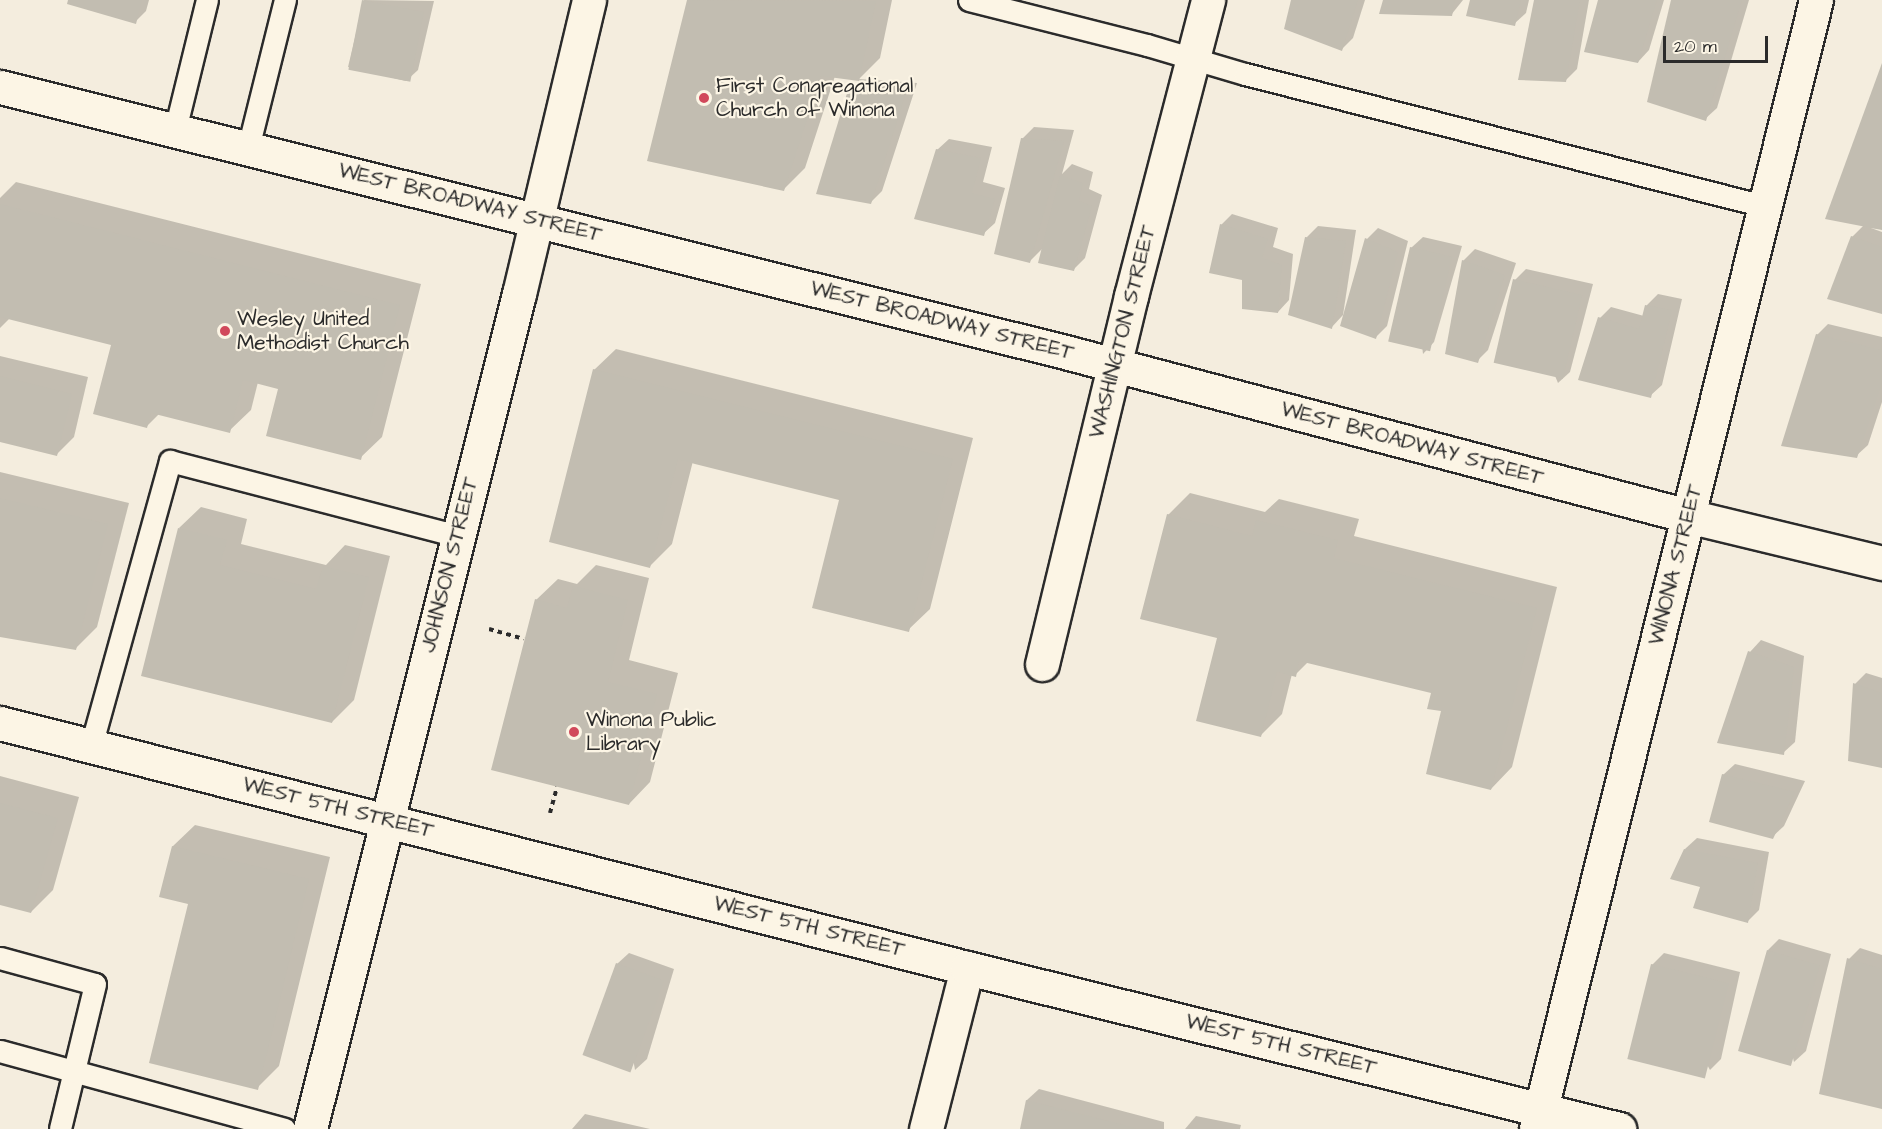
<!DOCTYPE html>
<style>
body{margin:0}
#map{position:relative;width:1882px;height:1129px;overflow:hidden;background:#f4edde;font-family:"Architects Daughter",sans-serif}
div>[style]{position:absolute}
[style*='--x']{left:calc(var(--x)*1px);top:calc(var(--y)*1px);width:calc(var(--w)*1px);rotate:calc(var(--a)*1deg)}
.shadow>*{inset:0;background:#0003}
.building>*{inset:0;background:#c2bdb1;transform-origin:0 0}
.path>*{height:4px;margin-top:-2px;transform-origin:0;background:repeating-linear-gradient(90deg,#2b2b2b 0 4.5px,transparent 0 9px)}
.roads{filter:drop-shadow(2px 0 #2b2b2b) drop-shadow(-2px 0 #2b2b2b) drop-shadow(0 2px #2b2b2b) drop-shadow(0 -2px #2b2b2b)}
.lane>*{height:21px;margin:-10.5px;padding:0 10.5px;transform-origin:10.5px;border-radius:10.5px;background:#fcf5e5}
.street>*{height:33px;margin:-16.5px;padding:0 16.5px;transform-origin:16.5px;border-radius:16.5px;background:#fcf5e5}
.secondary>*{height:33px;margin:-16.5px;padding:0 16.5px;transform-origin:16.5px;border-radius:16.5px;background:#fcf5e5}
.dots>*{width:16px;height:16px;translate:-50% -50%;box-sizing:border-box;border:3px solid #fcf5e5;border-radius:50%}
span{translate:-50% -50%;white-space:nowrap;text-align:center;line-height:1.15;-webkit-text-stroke:4.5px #fcf5e5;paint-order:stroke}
.poi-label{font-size:21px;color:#2b2b2b}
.left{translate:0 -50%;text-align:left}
.street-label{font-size:21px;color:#2b2b2b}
.scale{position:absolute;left:1663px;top:36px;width:105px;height:27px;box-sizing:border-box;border:3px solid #2b2b2b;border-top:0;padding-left:8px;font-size:18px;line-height:21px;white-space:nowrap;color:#2b2b2b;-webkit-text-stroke:4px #fcf5e5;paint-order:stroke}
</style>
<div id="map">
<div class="shadow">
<i style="clip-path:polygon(70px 0,149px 0,146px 11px,135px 22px)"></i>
<i style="clip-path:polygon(364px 0,434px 1px,418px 70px,406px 81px,348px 67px)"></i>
<i style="clip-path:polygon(689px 0,892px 0,880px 58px,859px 79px,917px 83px,882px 191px,871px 202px,849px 90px,860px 80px,835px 76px,805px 168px,784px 189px,649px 160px)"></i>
<i style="clip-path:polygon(1293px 0,1365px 0,1353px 38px,1342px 49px)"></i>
<i style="clip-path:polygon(1385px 0,1463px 0,1451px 15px)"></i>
<i style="clip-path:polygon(1472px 0,1529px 0,1526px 13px,1514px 24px)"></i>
<i style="clip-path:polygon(1536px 0,1589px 0,1577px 69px,1566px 80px)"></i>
<i style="clip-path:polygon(1600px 0,1664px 0,1649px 50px,1638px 62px)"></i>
<i style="clip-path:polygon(1672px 0,1749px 0,1717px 108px,1705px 119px)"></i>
<i style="clip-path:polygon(1882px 66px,1882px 229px,1871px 228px,1882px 232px,1882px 313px,1852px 237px,1864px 225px)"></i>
<i style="clip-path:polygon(1034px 127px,1074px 130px,1062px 174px,1072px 164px,1093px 172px,1089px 189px,1102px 195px,1085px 258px,1074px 269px,1043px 248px,1030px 261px,1023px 138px)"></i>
<i style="clip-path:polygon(949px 139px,992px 147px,983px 182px,1005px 188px,995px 223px,983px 234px,937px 150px)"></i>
<i style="clip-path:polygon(16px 182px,421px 284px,382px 437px,360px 458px,280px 388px,258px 382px,251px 410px,229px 431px,159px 414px,147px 426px,113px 344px,10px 318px,0 328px,0 198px)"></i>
<i style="clip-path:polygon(1232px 214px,1278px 228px,1273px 247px,1293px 254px,1289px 300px,1278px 312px,1244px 279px,1221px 225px)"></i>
<i style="clip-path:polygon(1318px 226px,1356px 230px,1343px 315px,1331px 328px,1307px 237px)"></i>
<i style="clip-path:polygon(1378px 228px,1408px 241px,1387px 326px,1376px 337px,1367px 239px)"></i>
<i style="clip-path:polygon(1423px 237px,1462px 246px,1434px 342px,1423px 354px,1411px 248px)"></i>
<i style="clip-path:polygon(1475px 249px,1516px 263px,1488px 350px,1477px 361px,1463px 261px)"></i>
<i style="clip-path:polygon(1526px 269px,1593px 284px,1570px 372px,1558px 383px,1515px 280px)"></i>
<i style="clip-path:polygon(1658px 294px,1682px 299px,1662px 385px,1650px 396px,1600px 318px,1611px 307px,1644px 316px,1647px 305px)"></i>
<i style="clip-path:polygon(1828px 324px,1882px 337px,1882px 402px,1868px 445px,1856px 456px,1817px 335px)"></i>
<i style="clip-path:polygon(616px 349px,973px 438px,930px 609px,908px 630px,841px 498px,693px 461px,672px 544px,650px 566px,594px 370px)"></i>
<i style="clip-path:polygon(0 356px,88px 377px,74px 437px,57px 454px,0 441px)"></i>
<i style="clip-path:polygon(0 472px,129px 503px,97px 627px,75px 649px,0 635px)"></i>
<i style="clip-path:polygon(1190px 493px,1265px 512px,1279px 499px,1359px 519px,1354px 536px,1557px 587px,1512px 767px,1491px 789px,1432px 692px,1309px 661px,1295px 675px,1292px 674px,1282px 714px,1260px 736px,1168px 515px)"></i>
<i style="clip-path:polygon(201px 507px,247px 519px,241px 544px,326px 565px,345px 545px,390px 556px,354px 700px,332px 722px,179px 528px)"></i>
<i style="clip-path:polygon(596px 565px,649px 578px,629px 660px,678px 673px,650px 782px,629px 804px,536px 600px,558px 579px,577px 584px)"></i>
<i style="clip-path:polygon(1761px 640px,1804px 656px,1795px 742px,1783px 753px,1719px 742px,1750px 652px)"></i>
<i style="clip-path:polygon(1866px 673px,1882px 678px,1882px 767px,1855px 684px)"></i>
<i style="clip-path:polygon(1735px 764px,1805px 781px,1784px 826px,1772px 837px,1723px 775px)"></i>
<i style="clip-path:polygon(0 776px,79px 797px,53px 890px,31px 912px,0 903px)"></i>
<i style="clip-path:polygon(195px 825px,330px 857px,279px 1066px,257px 1088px,189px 903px,161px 896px,173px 846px)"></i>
<i style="clip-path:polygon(1697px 838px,1769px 852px,1759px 910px,1748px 921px,1702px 886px,1685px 849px)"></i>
<i style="clip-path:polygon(1779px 939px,1831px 954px,1806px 1051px,1794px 1062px,1768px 950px)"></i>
<i style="clip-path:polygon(1860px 948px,1882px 955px,1882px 1107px,1849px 959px)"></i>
<i style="clip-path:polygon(629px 953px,674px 969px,647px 1059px,635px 1070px,617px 964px)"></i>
<i style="clip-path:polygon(1664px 953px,1740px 972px,1721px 1059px,1710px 1070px,1652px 965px)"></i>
<i style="clip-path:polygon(1039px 1089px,1164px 1122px,1164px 1129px,1021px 1129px,1027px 1100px)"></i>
<i style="clip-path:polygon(585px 1114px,650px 1129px,572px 1129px)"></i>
<i style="clip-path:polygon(1196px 1116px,1241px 1125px,1240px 1129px,1185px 1129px)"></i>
</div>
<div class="building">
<i style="clip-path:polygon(68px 0,142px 0,136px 24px,67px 4px)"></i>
<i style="left:362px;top:0;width:63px;height:71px;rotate:11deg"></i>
<i style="clip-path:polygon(687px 0,876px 1px,859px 81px,821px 76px,784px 191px,647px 161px)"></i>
<i style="clip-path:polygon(1291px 0,1358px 0,1342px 51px,1284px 29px)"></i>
<i style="clip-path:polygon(1383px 0,1455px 0,1452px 16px,1379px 14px)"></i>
<i style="clip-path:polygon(1470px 0,1521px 0,1515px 26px,1466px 16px)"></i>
<i style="clip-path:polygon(1534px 0,1580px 0,1566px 82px,1518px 80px)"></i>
<i style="clip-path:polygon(1598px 0,1657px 0,1638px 63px,1584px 52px)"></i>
<i style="clip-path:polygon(1671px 0,1742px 0,1706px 121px,1647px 102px)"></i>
<i style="clip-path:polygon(1882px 63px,1882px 230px,1825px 219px)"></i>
<i style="clip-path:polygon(848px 90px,906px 93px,871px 204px,816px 194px)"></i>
<i style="clip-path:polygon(1021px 138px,1064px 141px,1030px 263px,994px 254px)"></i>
<i style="clip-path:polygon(936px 149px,981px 158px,972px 193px,995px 199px,984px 236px,914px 219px)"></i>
<i style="clip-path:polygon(1060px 175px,1083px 183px,1079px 201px,1092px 206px,1074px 271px,1038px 263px)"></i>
<i style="clip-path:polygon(0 204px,400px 305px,361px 460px,266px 436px,278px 389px,243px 380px,230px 433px,151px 413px,147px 428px,93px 414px,111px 345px,0 317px)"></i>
<i style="clip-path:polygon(1220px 224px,1268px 239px,1262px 258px,1282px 265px,1278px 313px,1242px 309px,1242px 280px,1209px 273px)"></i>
<i style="clip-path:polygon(1851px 236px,1882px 247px,1882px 314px,1827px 299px)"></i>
<i style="clip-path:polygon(1305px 237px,1346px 241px,1332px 329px,1288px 315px)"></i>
<i style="clip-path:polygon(1365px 238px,1398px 252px,1376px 339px,1340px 326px)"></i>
<i style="left:1410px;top:247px;width:43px;height:97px;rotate:13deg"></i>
<i style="clip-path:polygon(1462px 260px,1505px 275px,1478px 363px,1445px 354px)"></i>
<i style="left:1513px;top:279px;width:71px;height:86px;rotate:13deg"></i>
<i style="clip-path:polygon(1645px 305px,1672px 310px,1651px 398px,1578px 380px,1598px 317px,1639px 329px)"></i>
<i style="clip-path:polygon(1816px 334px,1882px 350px,1882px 383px,1857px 458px,1781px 446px)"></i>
<i style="clip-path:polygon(593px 369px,953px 459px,909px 632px,812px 608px,839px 500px,695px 464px,678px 459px,650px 568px,549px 542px)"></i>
<i style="clip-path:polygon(0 376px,72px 394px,57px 456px,0 442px)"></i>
<i style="clip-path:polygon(0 498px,108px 524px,76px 650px,0 637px)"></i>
<i style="clip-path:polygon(1167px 514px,1252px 536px,1256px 520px,1338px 540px,1334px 558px,1537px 608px,1491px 790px,1426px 774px,1441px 711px,1427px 709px,1431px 693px,1299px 661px,1296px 677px,1277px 672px,1261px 737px,1196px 721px,1217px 638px,1140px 619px)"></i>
<i style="clip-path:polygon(178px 528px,227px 540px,220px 565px,316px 589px,323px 566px,369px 577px,332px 723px,141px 676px)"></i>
<i style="clip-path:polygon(573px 586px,628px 600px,608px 682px,657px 694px,629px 805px,491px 770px,535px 599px,567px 608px)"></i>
<i style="clip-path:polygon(1748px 651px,1794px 667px,1784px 755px,1717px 743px)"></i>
<i style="clip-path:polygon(1853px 683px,1882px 693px,1882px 768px,1848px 761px)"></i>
<i style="clip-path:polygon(1722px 774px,1795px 792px,1773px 839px,1709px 822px)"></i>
<i style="clip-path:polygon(0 803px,58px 818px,31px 913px,0 905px)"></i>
<i style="clip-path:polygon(172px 846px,309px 879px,258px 1090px,149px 1063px,188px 904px,159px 897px)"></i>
<i style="clip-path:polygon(1684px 849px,1758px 863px,1748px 923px,1693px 908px,1700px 887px,1670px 879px)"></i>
<i style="left:1767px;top:950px;width:55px;height:105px;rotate:16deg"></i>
<i style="clip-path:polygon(1847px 958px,1882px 969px,1882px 1109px,1819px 1094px)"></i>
<i style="left:616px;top:963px;width:51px;height:98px;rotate:20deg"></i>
<i style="left:1651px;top:964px;width:80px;height:98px;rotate:14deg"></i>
<i style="clip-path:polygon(1026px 1100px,1136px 1128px,1136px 1129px,1020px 1129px)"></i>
</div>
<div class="path">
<i style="--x:489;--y:629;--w:36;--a:16"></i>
<i style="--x:550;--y:813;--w:27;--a:-75"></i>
</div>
<div class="roads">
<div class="lane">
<i style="--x:969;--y:0;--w:184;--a:14.2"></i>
<i style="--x:1147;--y:45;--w:102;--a:16.5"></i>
<i style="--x:1245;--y:74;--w:536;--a:14.27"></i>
<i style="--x:175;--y:130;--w:134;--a:-76.2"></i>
<i style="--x:248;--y:148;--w:153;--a:-76"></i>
<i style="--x:91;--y:746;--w:296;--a:-74.5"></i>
<i style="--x:170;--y:461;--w:298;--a:14.6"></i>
<i style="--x:0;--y:958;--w:98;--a:15.3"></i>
<i style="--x:95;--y:984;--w:149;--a:103.6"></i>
<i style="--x:0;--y:1051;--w:295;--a:15.3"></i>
</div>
<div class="street">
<i style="--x:1688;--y:516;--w:532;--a:-76.07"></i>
<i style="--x:1042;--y:664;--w:379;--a:-76.4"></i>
<i style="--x:1131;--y:296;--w:306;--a:-75.4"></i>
<i style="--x:310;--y:1129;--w:861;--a:-75.95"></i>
<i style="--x:519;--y:294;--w:302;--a:-76.6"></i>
<i style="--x:926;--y:1129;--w:166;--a:-75.7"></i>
</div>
<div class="secondary">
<i style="--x:0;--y:87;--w:1102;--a:13.97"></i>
<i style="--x:1069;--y:353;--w:640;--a:14.75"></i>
<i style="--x:1688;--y:516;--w:200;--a:13.6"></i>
<i style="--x:0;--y:723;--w:998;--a:14.22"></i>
<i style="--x:967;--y:968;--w:672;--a:13.87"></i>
<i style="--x:1536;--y:1129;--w:632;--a:-76.07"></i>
</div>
</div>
<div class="dots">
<i style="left:704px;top:98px;background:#d1495b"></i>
<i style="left:225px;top:331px;background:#d1495b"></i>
<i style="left:574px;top:732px;background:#d1495b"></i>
</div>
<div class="poi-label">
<span class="left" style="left:716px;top:98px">First Congregational<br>Church of Winona</span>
<span class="left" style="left:237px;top:331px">Wesley United<br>Methodist Church</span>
<span class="left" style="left:586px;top:732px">Winona Public<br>Library</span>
</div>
<div class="street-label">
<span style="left:470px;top:203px;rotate:14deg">WEST BROADWAY STREET</span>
<span style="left:942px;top:321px;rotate:14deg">WEST BROADWAY STREET</span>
<span style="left:1123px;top:332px;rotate:-76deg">WASHINGTON STREET</span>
<span style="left:1412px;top:444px;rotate:15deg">WEST BROADWAY STREET</span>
<span style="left:450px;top:565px;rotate:-76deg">JOHNSON STREET</span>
<span style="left:1676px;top:565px;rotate:-76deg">WINONA STREET</span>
<span style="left:338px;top:808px;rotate:14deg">WEST 5TH STREET</span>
<span style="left:809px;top:927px;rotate:14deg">WEST 5TH STREET</span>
<span style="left:1281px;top:1045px;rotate:14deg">WEST 5TH STREET</span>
</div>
<div class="scale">20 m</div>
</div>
